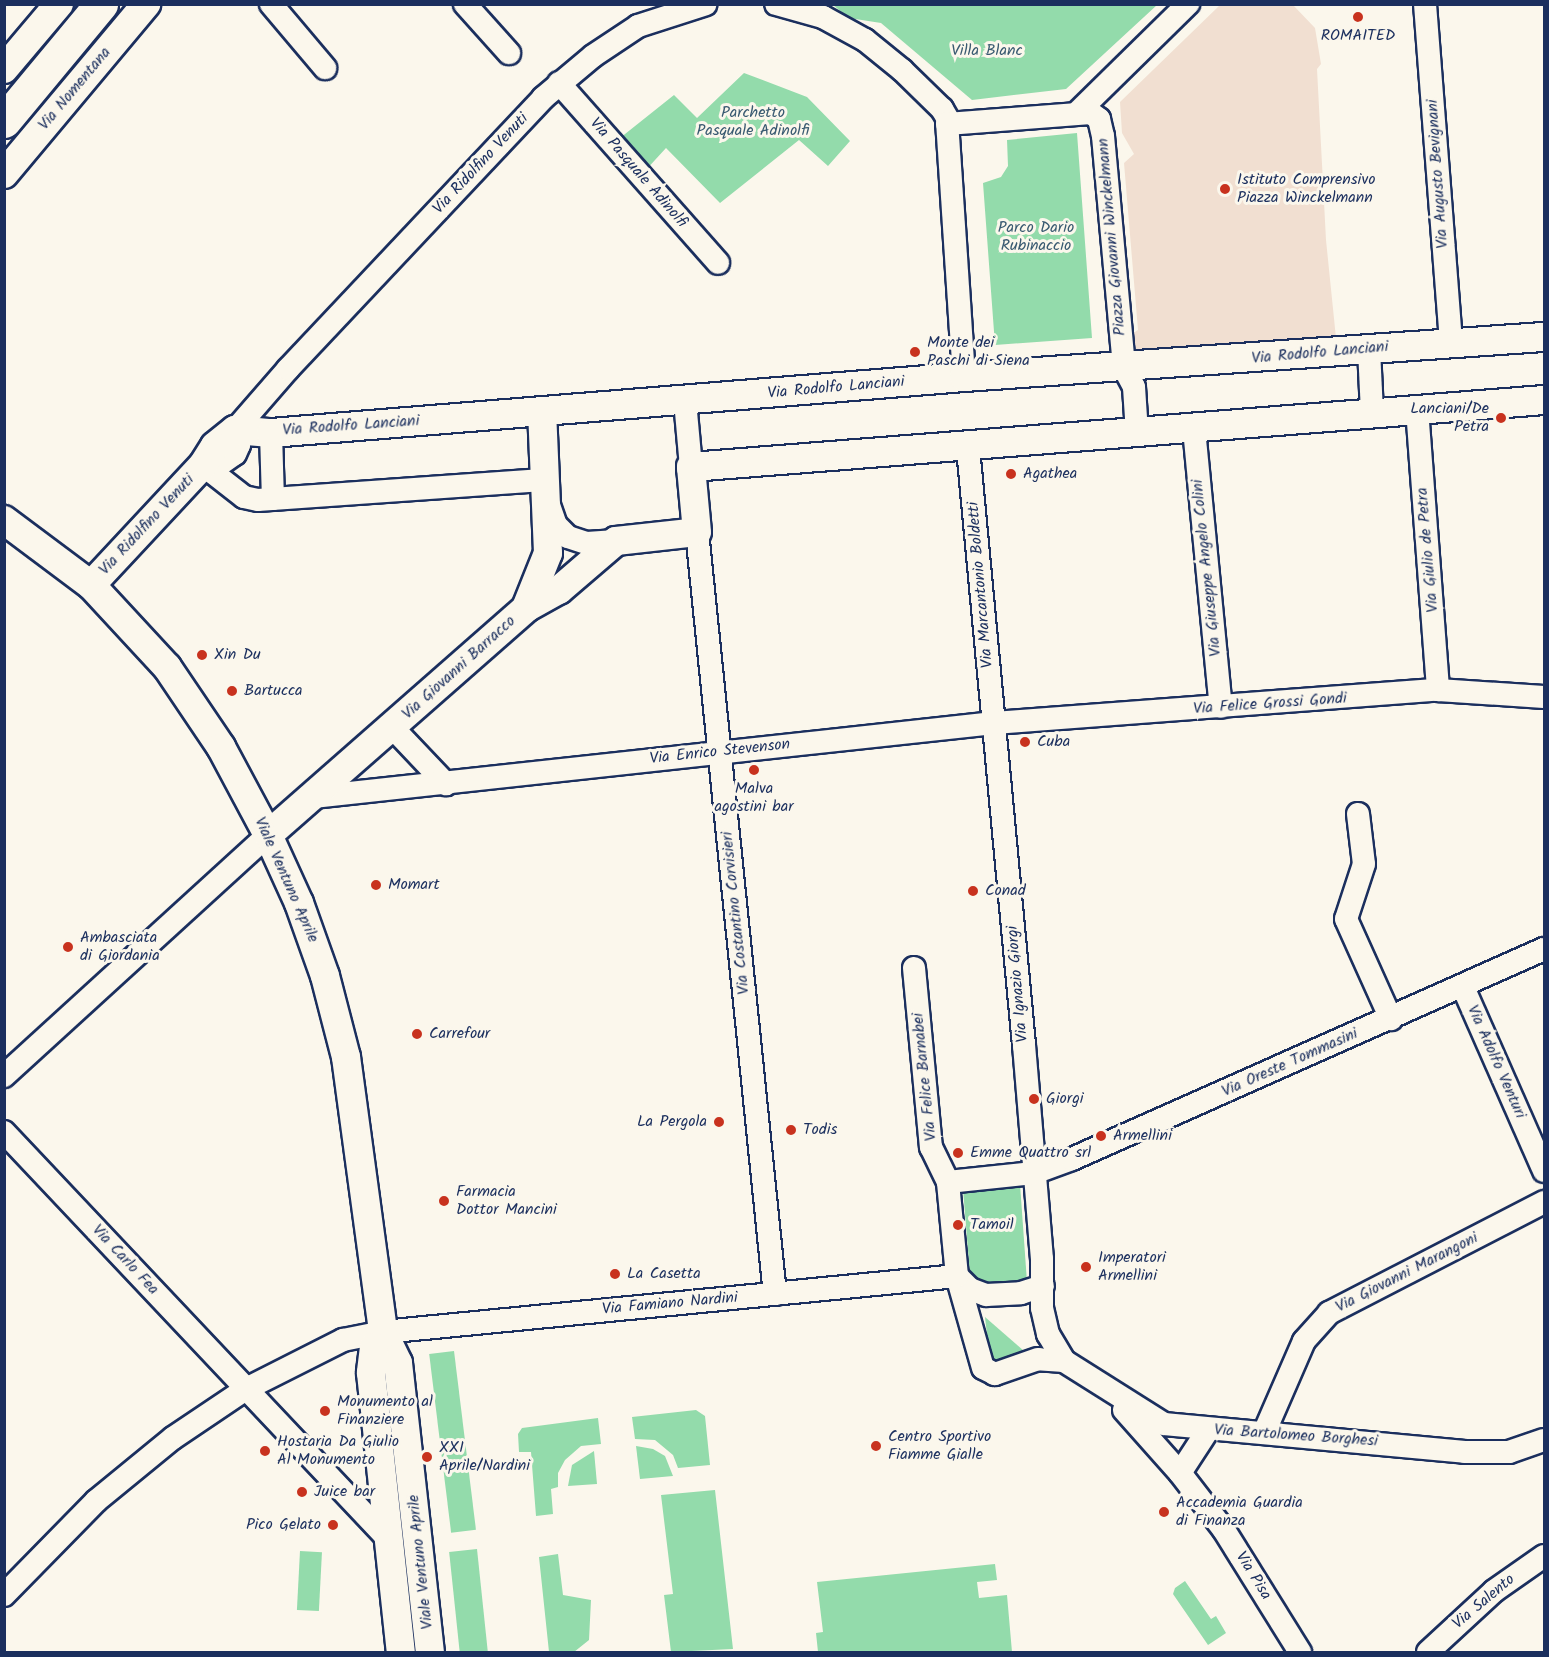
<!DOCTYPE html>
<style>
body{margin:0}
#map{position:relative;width:1549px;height:1657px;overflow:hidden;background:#fbf7ec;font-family:Kalam,sans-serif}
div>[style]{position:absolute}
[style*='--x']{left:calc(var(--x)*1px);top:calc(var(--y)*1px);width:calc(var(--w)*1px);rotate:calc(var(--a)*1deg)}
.built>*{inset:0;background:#f1dfd1}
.green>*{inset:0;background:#93dbab;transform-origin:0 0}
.roads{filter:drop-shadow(2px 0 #1b2f5e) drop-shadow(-2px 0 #1b2f5e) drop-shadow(0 2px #1b2f5e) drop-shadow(0 -2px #1b2f5e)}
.minor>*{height:22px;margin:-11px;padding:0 11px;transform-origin:11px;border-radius:11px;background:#fbf7ec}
.tertiary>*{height:28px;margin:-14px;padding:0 14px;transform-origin:14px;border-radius:14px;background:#fbf7ec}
.secondary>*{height:33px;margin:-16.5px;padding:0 16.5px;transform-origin:16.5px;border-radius:16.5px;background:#fbf7ec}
.dots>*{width:16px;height:16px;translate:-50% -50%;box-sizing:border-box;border:3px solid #fbf7ec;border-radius:50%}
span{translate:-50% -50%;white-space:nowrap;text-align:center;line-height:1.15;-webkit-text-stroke:6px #fbf7ec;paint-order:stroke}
.poi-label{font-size:16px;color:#1b2f5e}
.left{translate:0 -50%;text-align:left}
.right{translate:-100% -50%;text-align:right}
.park-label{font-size:16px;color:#395a71}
.street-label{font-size:16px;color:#1b2f5e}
.frame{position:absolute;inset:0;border:6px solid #1b2f5e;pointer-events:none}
</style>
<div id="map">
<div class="built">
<i style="clip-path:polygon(1220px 5px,1293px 5px,1315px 28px,1321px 64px,1317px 69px,1326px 240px,1336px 338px,1134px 356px,1127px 337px,1138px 330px,1124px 163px,1134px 154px,1122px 133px,1120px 102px)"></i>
</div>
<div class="green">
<i style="clip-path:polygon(833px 5px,1157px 5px,1066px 89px,972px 100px,881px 23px,849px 18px)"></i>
<i style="clip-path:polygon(744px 73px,807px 97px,850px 141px,828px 166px,799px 140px,720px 203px,666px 148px,644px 172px,615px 142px,674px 95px,697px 118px)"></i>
<i style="clip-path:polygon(1077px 133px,1092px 338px,995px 345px,983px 183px,1001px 177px,1008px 166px,1007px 140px)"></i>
<i style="clip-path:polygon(1020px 1184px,1027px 1282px,988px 1288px,970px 1275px,963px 1189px)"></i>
<i style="clip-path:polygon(985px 1317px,1024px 1351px,1005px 1361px,995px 1360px,989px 1352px)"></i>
<i style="left:454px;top:1351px;width:180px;height:25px;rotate:83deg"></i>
<i style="clip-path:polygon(696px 1410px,705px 1416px,710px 1465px,678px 1468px,673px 1455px,655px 1440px,635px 1439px,632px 1417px)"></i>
<i style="clip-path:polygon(598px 1418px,601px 1444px,581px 1446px,565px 1460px,558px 1473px,558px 1487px,551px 1489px,553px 1514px,536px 1516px,531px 1452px,519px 1452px,518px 1434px,522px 1428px)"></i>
<i style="clip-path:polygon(636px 1446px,653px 1449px,665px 1456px,673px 1476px,640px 1479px)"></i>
<i style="clip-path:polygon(594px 1451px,597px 1484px,568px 1486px,572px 1465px)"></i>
<i style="clip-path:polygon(715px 1490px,733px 1649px,671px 1652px,664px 1595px,673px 1594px,661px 1495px)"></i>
<i style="left:477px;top:1549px;width:103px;height:28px;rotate:84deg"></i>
<i style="left:300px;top:1551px;width:22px;height:59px;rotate:3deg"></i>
<i style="clip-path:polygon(558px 1554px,563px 1595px,591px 1600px,589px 1640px,574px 1652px,549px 1652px,539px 1557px)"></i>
<i style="clip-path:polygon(995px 1564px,997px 1580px,977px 1582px,979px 1598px,1007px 1595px,1012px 1652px,818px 1652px,816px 1633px,823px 1632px,817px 1582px)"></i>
<i style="clip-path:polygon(1185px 1581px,1211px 1619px,1216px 1616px,1226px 1633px,1208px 1645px,1173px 1594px,1175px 1588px)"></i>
</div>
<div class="roads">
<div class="minor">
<i style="--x:271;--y:4;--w:84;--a:49.8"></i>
<i style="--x:465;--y:4;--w:66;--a:48.1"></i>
<i style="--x:776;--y:4;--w:49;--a:15.5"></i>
<i style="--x:823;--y:17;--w:48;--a:28.7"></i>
<i style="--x:865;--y:40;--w:48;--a:39"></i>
<i style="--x:902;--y:70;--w:56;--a:44.3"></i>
<i style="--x:942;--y:109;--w:14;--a:60"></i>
<i style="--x:1425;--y:4;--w:340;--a:85.6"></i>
<i style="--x:559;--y:83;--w:240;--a:48.5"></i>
<i style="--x:1077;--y:113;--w:156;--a:-44.5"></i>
<i style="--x:1369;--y:349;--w:64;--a:87.3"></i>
<i style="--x:964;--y:377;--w:254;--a:-93.8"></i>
<i style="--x:947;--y:124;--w:144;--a:-4.4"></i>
<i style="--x:1091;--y:113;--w:10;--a:37"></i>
<i style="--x:1099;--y:119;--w:17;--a:77"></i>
<i style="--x:1103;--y:136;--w:233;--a:84.8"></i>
<i style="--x:1124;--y:368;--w:21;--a:62"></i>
<i style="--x:1134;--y:387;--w:47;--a:86.3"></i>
<i style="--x:685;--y:401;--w:66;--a:84.8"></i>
<i style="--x:1417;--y:409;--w:282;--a:85.7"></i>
<i style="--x:1194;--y:429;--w:279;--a:84.5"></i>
<i style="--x:271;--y:433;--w:66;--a:88.3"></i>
<i style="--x:968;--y:448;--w:600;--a:84.64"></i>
<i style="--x:1024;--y:1045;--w:215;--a:85.2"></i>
<i style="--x:1042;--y:1259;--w:49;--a:90"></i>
<i style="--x:1042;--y:1308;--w:27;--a:77"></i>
<i style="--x:1048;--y:1334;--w:31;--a:59"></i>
<i style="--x:1064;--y:1361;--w:118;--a:32.2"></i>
<i style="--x:1164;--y:1424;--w:302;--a:5.3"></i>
<i style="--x:1465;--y:1452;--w:44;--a:0"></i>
<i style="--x:1509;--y:1452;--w:37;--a:-19"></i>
<i style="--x:203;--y:465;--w:16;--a:0"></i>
<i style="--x:219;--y:465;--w:19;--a:-35"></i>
<i style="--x:235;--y:454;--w:10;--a:-66"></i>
<i style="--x:239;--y:445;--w:16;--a:-105"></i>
<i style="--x:235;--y:430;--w:81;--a:-49"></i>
<i style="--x:288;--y:369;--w:372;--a:-46.7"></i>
<i style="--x:543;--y:98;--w:65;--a:-40"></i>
<i style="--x:593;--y:56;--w:54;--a:-33.7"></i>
<i style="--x:638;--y:26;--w:71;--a:-17.9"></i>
<i style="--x:203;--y:465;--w:52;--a:38"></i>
<i style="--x:244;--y:497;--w:14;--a:12"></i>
<i style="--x:258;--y:500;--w:289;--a:-4"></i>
<i style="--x:549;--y:505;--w:21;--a:71"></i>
<i style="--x:556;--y:525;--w:17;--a:45"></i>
<i style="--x:568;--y:537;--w:20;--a:18"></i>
<i style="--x:587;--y:543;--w:29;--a:-4"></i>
<i style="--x:697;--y:532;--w:766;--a:84.16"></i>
<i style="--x:392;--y:727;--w:79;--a:46.5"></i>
<i style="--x:313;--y:797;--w:685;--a:-6.2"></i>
<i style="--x:994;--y:723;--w:445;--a:-4.3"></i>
<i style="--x:1438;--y:690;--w:106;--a:3.8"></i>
<i style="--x:1358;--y:814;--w:50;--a:83.2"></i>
<i style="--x:1364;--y:864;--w:58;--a:108.1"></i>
<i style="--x:1346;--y:919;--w:110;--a:65.8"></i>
<i style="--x:914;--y:968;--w:180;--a:84.6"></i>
<i style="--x:931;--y:1147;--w:39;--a:64"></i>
<i style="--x:1463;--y:987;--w:201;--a:66.2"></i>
<i style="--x:4;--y:1076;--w:357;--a:-42.4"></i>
<i style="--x:4;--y:1132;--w:561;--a:46.66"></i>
<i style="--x:957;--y:1276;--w:18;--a:45"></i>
<i style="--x:970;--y:1289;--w:17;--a:21"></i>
<i style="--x:986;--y:1295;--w:35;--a:-3"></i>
<i style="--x:1021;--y:1293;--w:23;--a:-18"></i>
<i style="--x:1064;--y:1361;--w:26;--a:-176"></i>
<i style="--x:1038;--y:1359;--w:46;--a:160.8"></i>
<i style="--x:995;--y:1374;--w:13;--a:-153"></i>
<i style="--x:983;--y:1368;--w:96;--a:-105.8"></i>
<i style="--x:957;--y:1276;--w:94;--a:-95.5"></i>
<i style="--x:948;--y:1182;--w:86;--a:-6"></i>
<i style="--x:1034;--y:1173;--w:40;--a:-20.2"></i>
<i style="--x:1072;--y:1159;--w:517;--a:-23.99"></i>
<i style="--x:1124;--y:1410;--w:84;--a:48.4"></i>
<i style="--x:1208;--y:1430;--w:51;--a:123.1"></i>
<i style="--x:1180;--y:1473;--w:72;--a:52.3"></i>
<i style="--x:1224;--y:1530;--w:144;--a:58.1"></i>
<i style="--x:1264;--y:1433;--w:100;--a:-66.5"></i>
<i style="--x:1304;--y:1341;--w:38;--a:-48"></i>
<i style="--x:1329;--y:1313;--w:242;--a:-27.3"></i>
<i style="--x:4;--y:1595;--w:132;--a:-45.6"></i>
<i style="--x:96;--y:1501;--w:99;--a:-39.3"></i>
<i style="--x:173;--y:1438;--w:88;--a:-33.9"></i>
<i style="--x:246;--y:1389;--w:109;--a:-26.8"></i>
<i style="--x:343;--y:1340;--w:41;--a:-11.3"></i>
<i style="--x:383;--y:1332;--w:577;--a:-5.57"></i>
<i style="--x:1428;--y:1652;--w:90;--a:-42.7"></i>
<i style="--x:1494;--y:1591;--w:61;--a:-35"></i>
</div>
<div class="tertiary">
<i style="--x:4;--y:69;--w:85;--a:-49.8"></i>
<i style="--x:4;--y:174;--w:222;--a:-50.1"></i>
<i style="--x:4;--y:520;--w:109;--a:36.8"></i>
<i style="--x:91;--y:585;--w:112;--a:47.2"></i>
<i style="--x:167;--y:667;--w:97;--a:56"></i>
<i style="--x:221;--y:747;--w:100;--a:61.9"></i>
<i style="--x:268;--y:835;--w:75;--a:65.5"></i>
<i style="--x:299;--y:903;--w:77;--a:70.4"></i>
<i style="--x:325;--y:976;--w:84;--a:75.5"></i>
<i style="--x:346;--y:1057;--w:277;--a:82.3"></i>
<i style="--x:383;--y:1332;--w:34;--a:64"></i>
<i style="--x:398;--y:1363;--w:291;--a:83.7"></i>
<i style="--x:91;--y:585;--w:164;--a:-47"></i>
<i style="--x:203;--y:465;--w:22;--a:-58"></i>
<i style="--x:215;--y:446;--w:26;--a:-39"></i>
<i style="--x:235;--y:430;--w:36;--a:5"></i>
<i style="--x:271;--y:433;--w:695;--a:-4.62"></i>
<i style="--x:964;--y:377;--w:581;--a:-3.95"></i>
<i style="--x:526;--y:608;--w:59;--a:-68.2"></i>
<i style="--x:548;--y:553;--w:141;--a:-92.4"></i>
<i style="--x:268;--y:835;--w:344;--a:-41.3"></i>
<i style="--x:526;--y:608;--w:38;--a:-29"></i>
<i style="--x:559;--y:590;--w:75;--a:-40.7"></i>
<i style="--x:616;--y:541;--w:81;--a:-6.3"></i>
<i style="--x:697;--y:532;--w:65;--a:-95.3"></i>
<i style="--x:691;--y:467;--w:856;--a:-4.49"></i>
<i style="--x:383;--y:1332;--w:17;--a:121"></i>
<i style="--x:374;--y:1347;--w:26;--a:97"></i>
<i style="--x:371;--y:1373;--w:281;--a:83.9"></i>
</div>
<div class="secondary">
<i style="--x:4;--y:121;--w:152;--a:-50.3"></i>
</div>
</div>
<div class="dots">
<i style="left:1358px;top:17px;background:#c8321e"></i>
<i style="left:1225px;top:189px;background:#c8321e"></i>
<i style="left:915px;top:352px;background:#c8321e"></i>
<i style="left:1501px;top:418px;background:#c8321e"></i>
<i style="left:1011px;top:474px;background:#c8321e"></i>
<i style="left:202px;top:655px;background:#c8321e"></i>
<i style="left:232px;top:691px;background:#c8321e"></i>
<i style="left:1025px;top:742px;background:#c8321e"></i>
<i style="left:754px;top:770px;background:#c8321e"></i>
<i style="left:376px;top:885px;background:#c8321e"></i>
<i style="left:973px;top:891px;background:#c8321e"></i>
<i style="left:68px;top:947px;background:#c8321e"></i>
<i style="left:417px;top:1034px;background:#c8321e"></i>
<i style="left:1034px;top:1099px;background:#c8321e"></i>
<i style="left:719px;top:1122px;background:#c8321e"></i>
<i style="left:791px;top:1130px;background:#c8321e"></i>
<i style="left:1101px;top:1136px;background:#c8321e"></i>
<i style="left:958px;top:1153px;background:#c8321e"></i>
<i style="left:444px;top:1201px;background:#c8321e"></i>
<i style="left:958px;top:1225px;background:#c8321e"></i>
<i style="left:1086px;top:1267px;background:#c8321e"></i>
<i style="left:615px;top:1274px;background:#c8321e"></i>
<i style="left:325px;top:1411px;background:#c8321e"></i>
<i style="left:876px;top:1446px;background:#c8321e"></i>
<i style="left:265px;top:1451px;background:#c8321e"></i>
<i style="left:427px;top:1457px;background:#c8321e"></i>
<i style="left:302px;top:1492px;background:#c8321e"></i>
<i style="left:1164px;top:1512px;background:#c8321e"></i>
<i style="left:333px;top:1525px;background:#c8321e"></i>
</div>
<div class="poi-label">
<span style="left:1358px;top:36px">ROMAITED</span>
<span class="left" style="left:1237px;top:189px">Istituto Comprensivo<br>Piazza Winckelmann</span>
<span class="left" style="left:927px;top:352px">Monte dei<br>Paschi di Siena</span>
<span class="right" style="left:1489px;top:418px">Lanciani/De<br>Petra</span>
<span class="left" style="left:1023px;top:474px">Agathea</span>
<span class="left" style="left:214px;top:655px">Xin Du</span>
<span class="left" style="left:244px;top:691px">Bartucca</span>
<span class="left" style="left:1037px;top:742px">Cuba</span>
<span style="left:754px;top:798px">Malva<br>agostini bar</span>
<span class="left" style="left:388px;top:885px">Momart</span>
<span class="left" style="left:985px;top:891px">Conad</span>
<span class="left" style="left:80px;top:947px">Ambasciata<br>di Giordania</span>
<span class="left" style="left:429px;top:1034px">Carrefour</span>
<span class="left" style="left:1046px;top:1099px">Giorgi</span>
<span class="right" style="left:707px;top:1122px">La Pergola</span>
<span class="left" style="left:803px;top:1130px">Todis</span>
<span class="left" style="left:1113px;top:1136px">Armellini</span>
<span class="left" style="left:970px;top:1153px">Emme Quattro srl</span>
<span class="left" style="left:456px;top:1201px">Farmacia<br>Dottor Mancini</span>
<span class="left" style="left:970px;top:1225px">Tamoil</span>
<span class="left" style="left:1098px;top:1267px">Imperatori<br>Armellini</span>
<span class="left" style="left:627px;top:1274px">La Casetta</span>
<span class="left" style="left:337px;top:1411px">Monumento al<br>Finanziere</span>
<span class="left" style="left:888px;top:1446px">Centro Sportivo<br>Fiamme Gialle</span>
<span class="left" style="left:277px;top:1451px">Hostaria Da Giulio<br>Al Monumento</span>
<span class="left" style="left:439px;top:1457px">XXI<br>Aprile/Nardini</span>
<span class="left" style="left:314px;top:1492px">Juice bar</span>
<span class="left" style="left:1176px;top:1512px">Accademia Guardia<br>di Finanza</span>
<span class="right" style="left:321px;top:1525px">Pico Gelato</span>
</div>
<div class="park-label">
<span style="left:987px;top:51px">Villa Blanc</span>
<span style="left:753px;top:122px">Parchetto<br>Pasquale Adinolfi</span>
<span style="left:1036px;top:237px">Parco Dario<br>Rubinaccio</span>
</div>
<div class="street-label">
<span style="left:75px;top:89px;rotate:-50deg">Via Nomentana</span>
<span style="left:481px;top:164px;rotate:-47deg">Via Ridolfino Venuti</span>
<span style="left:638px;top:173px;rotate:49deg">Via Pasquale Adinolfi</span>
<span style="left:1438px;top:174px;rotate:-94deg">Via Augusto Bevignani</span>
<span style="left:1112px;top:237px;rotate:-95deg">Piazza Giovanni Winckelmann</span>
<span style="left:1320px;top:353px;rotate:-5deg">Via Rodolfo Lanciani</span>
<span style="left:836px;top:388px;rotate:-5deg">Via Rodolfo Lanciani</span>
<span style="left:351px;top:426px;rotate:-4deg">Via Rodolfo Lanciani</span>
<span style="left:147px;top:525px;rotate:-47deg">Via Ridolfino Venuti</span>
<span style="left:1428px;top:550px;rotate:-95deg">Via Giulio de Petra</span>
<span style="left:1207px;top:568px;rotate:-96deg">Via Giuseppe Angelo Colini</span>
<span style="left:981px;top:585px;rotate:-95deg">Via Marcantonio Boldetti</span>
<span style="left:459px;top:668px;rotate:-42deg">Via Giovanni Barracco</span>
<span style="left:1270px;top:704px;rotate:-4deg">Via Felice Grossi Gondi</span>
<span style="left:720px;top:752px;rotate:-6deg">Via Enrico Stevenson</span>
<span style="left:286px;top:880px;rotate:66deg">Viale Ventuno Aprile</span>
<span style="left:736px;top:913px;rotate:-96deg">Via Costantino Corvisieri</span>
<span style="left:1018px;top:984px;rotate:-95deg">Via Ignazio Giorgi</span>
<span style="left:1496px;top:1062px;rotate:66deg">Via Adolfo Venturi</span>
<span style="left:1290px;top:1063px;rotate:-24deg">Via Oreste Tommasini</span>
<span style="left:925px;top:1077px;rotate:-96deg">Via Felice Barnabei</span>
<span style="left:125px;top:1260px;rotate:47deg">Via Carlo Fea</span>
<span style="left:1407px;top:1273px;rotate:-27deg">Via Giovanni Marangoni</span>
<span style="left:670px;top:1304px;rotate:-5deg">Via Famiano Nardini</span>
<span style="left:1296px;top:1436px;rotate:4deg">Via Bartolomeo Borghesi</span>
<span style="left:421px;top:1562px;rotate:-96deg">Viale Ventuno Aprile</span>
<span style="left:1253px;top:1576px;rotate:58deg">Via Pisa</span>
<span style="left:1484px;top:1602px;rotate:-40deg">Via Salento</span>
</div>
<div class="frame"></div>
</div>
